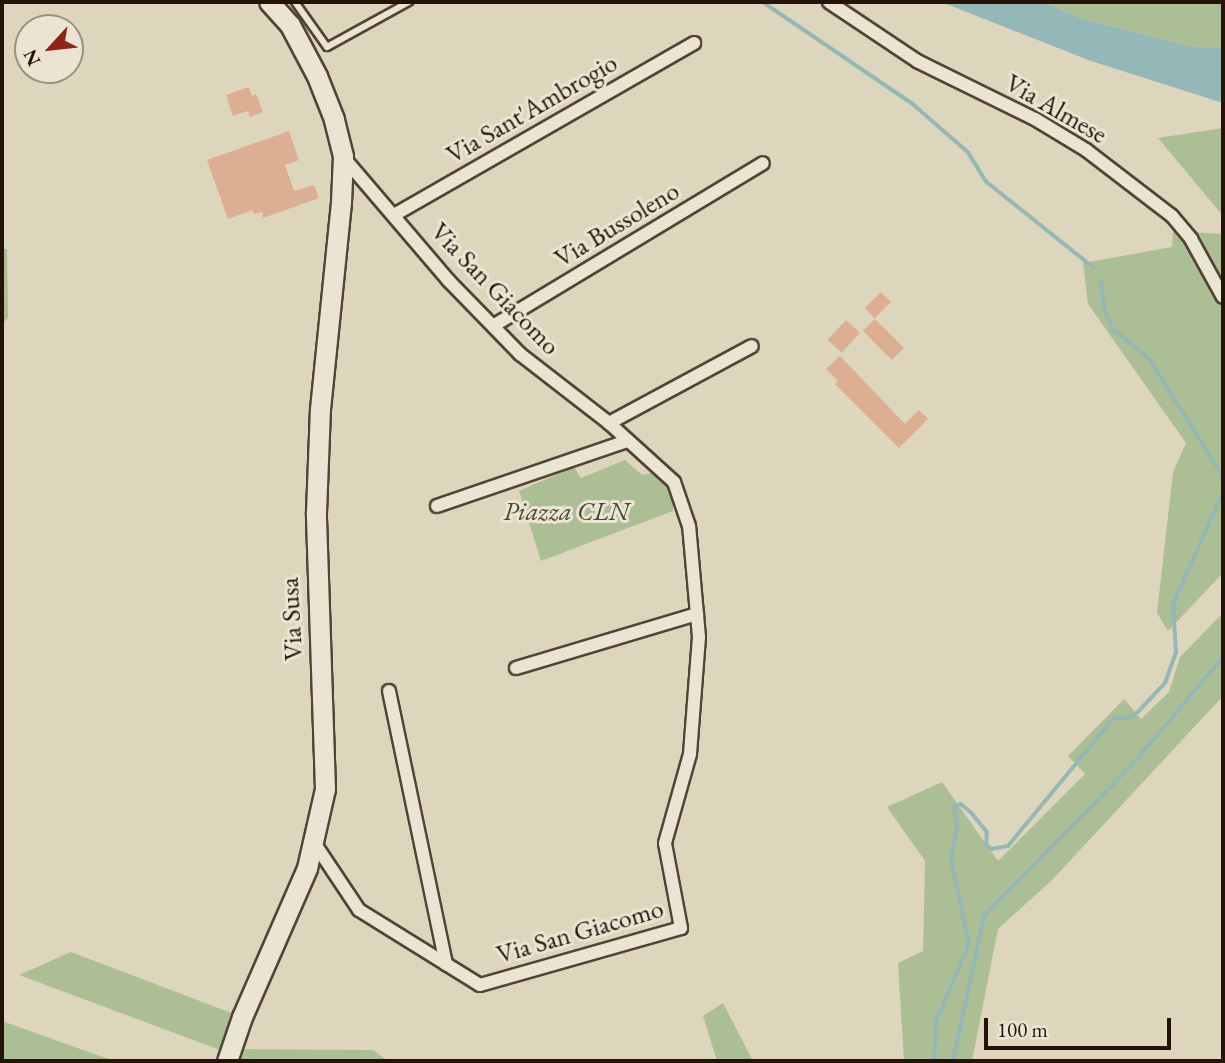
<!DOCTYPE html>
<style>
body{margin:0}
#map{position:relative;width:1225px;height:1063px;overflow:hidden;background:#ded6bc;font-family:"EB Garamond",serif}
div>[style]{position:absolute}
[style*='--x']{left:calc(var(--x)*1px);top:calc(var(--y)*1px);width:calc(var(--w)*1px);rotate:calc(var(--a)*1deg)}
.green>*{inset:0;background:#acbf94}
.water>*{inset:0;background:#94b8b7}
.stream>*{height:3.5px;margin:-1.75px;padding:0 1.75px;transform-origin:1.75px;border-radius:1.75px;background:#94b8b7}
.building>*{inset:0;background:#dcae92;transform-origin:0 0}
.roads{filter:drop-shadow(2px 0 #534336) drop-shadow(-2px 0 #534336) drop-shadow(0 2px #534336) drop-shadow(0 -2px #534336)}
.service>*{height:6px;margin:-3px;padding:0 3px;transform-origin:3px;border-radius:3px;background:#eae4d3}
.minor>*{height:12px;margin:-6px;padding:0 6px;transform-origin:6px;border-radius:6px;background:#eae4d3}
.secondary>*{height:19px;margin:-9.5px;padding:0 9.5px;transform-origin:9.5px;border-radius:9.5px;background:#eae4d3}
span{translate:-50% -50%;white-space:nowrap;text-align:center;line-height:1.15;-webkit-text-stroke:6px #eae4d3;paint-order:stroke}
.street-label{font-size:26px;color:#251209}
.park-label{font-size:26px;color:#4e4633;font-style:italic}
.frame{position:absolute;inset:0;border:4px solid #251209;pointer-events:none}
.north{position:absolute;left:14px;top:14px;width:70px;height:70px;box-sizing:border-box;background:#eae4d3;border:2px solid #9b9082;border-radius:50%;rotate:243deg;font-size:19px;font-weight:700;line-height:28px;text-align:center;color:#251209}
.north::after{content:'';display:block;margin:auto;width:24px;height:32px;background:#8f2418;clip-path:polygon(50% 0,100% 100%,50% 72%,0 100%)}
.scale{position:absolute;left:984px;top:1018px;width:187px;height:32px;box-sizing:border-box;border:4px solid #251209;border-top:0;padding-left:9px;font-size:21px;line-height:24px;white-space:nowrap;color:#251209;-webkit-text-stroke:5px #eae4d3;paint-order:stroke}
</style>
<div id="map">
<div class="green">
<i style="clip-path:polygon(1043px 2px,1223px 2px,1223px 48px,1189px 46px,1080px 18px)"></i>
<i style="clip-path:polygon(1223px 128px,1223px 216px,1158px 138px)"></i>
<i style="clip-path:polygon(1173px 231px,1223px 234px,1223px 573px,1168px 631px,1157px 613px,1173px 472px,1186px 443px,1088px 304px,1083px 263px,1172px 247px)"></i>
<i style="clip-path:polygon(2px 249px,7px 249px,8px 318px,2px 324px)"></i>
<i style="clip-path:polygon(625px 460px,642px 475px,661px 470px,674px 482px,673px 511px,541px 561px,519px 491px,574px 467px,581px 478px)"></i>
<i style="clip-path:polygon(1223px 613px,1223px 696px,1053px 879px,998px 929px,972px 1061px,904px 1061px,898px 963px,923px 951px,925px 861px,887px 807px,942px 782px,998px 861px,1085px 774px,1068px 756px,1124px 699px,1141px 719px,1169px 692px,1180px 657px)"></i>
<i style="clip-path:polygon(71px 952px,242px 1017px,231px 1049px,373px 1050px,388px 1061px,227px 1061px,228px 1053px,19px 975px)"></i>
<i style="clip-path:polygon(723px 1003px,753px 1061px,717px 1061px,703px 1016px)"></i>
<i style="clip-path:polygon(2px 1021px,114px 1061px,2px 1061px)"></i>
</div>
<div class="water">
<i style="clip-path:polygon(941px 2px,1043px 2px,1080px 18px,1189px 46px,1223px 48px,1223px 103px,1091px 61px)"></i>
</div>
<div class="stream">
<i style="--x:763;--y:2;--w:181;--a:34.2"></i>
<i style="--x:913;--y:104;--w:73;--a:41.1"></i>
<i style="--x:968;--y:152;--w:36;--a:58"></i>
<i style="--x:987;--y:182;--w:136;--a:38.7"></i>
<i style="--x:1101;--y:280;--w:26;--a:83"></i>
<i style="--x:1104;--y:306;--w:25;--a:69"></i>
<i style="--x:1113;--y:329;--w:46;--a:38.9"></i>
<i style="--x:1149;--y:358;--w:139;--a:57.9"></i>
<i style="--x:934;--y:1061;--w:39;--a:-87"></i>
<i style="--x:936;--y:1022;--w:85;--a:-67.1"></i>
<i style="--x:969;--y:944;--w:87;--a:-102"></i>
<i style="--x:951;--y:859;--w:33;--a:-79"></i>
<i style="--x:957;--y:827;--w:21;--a:-98"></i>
<i style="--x:954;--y:806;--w:7;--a:-16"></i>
<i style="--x:961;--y:804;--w:13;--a:39"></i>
<i style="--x:971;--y:812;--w:26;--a:51"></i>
<i style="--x:987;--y:832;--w:14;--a:90"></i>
<i style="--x:987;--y:846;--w:6;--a:31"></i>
<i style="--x:992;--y:849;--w:16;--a:-11"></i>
<i style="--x:1008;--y:846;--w:166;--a:-50.4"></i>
<i style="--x:1114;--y:718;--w:15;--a:0"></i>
<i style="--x:1129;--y:718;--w:11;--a:-34"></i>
<i style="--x:1138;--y:712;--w:40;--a:-47"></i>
<i style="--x:1165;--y:683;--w:32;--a:-70"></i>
<i style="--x:1176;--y:653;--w:49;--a:-93.5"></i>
<i style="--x:1173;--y:604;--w:123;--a:-65.9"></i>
<i style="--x:953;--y:1061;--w:148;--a:-77.9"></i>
<i style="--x:984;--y:916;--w:213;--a:-45.6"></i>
<i style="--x:1133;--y:764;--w:140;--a:-49.9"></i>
</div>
<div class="building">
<i style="clip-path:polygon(249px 87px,252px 96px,256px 94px,263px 112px,250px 117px,248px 111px,233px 116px,226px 95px)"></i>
<i style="clip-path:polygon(289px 131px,299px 160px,285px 165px,294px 191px,314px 185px,319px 198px,263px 218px,262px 212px,254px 214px,252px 210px,228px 219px,207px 160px)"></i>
<i style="left:881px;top:292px;width:14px;height:23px;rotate:45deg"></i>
<i style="left:875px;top:319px;width:41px;height:17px;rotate:45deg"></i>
<i style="left:846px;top:320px;width:19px;height:27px;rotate:43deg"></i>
<i style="clip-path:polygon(840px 356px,905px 424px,919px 410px,928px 419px,899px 448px,835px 384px,838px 381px,826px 369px)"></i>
</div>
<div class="roads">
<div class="service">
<i style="--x:295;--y:2;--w:55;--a:54.6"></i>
<i style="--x:327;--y:47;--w:94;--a:-28.8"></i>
</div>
<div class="minor">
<i style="--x:829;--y:2;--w:106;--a:33.8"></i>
<i style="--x:917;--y:61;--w:131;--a:26.2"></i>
<i style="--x:1035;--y:119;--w:60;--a:31.3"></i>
<i style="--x:1086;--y:150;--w:108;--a:37.5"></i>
<i style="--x:1172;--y:216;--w:30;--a:50"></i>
<i style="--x:1191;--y:239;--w:66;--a:61.1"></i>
<i style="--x:394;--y:215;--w:346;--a:-29.8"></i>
<i style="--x:493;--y:326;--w:315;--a:-31.1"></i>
<i style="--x:609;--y:423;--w:162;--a:-28.3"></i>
<i style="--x:437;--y:506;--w:201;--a:-18.9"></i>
<i style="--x:516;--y:668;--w:189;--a:-16.6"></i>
<i style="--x:389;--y:691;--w:279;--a:78.2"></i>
<i style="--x:315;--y:844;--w:79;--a:56.3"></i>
<i style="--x:359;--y:910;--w:142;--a:31.8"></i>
<i style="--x:480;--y:985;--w:209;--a:-15.8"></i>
<i style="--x:681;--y:928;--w:86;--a:-100.7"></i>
<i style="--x:665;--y:843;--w:92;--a:-74.3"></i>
<i style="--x:690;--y:754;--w:117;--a:-85.6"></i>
<i style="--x:699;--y:637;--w:111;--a:-95.1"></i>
<i style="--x:689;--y:526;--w:46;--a:-108.8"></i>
<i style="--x:674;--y:482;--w:88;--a:-137.8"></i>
<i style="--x:609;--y:423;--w:113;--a:-142.2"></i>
<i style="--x:520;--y:354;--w:102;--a:-134.2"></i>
<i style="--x:449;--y:281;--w:163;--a:-130.5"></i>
</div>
<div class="secondary">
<i style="--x:227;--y:1061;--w:46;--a:-71.2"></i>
<i style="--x:242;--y:1017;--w:163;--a:-66.4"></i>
<i style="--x:307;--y:868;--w:81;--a:-77.2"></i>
<i style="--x:325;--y:789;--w:277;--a:-91.9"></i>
<i style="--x:316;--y:512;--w:103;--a:-87.8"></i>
<i style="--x:320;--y:409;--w:208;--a:-84.2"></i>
<i style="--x:341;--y:202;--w:46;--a:-87.5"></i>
<i style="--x:343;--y:156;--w:38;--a:-104"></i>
<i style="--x:334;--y:119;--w:46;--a:-111.6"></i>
<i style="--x:317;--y:76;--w:58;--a:-117.9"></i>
<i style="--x:290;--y:25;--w:31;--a:-132"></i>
</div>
</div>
<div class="street-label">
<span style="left:532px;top:109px;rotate:-30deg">Via Sant'Ambrogio</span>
<span style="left:1056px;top:109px;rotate:30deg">Via Almese</span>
<span style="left:617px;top:225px;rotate:-31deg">Via Bussoleno</span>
<span style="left:495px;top:289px;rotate:46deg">Via San Giacomo</span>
<span style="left:292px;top:619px;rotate:-93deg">Via Susa</span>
<span style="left:580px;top:932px;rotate:-16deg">Via San Giacomo</span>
</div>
<div class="park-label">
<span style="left:566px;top:512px">Piazza CLN</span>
</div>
<div class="frame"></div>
<div class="north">N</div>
<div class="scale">100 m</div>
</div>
